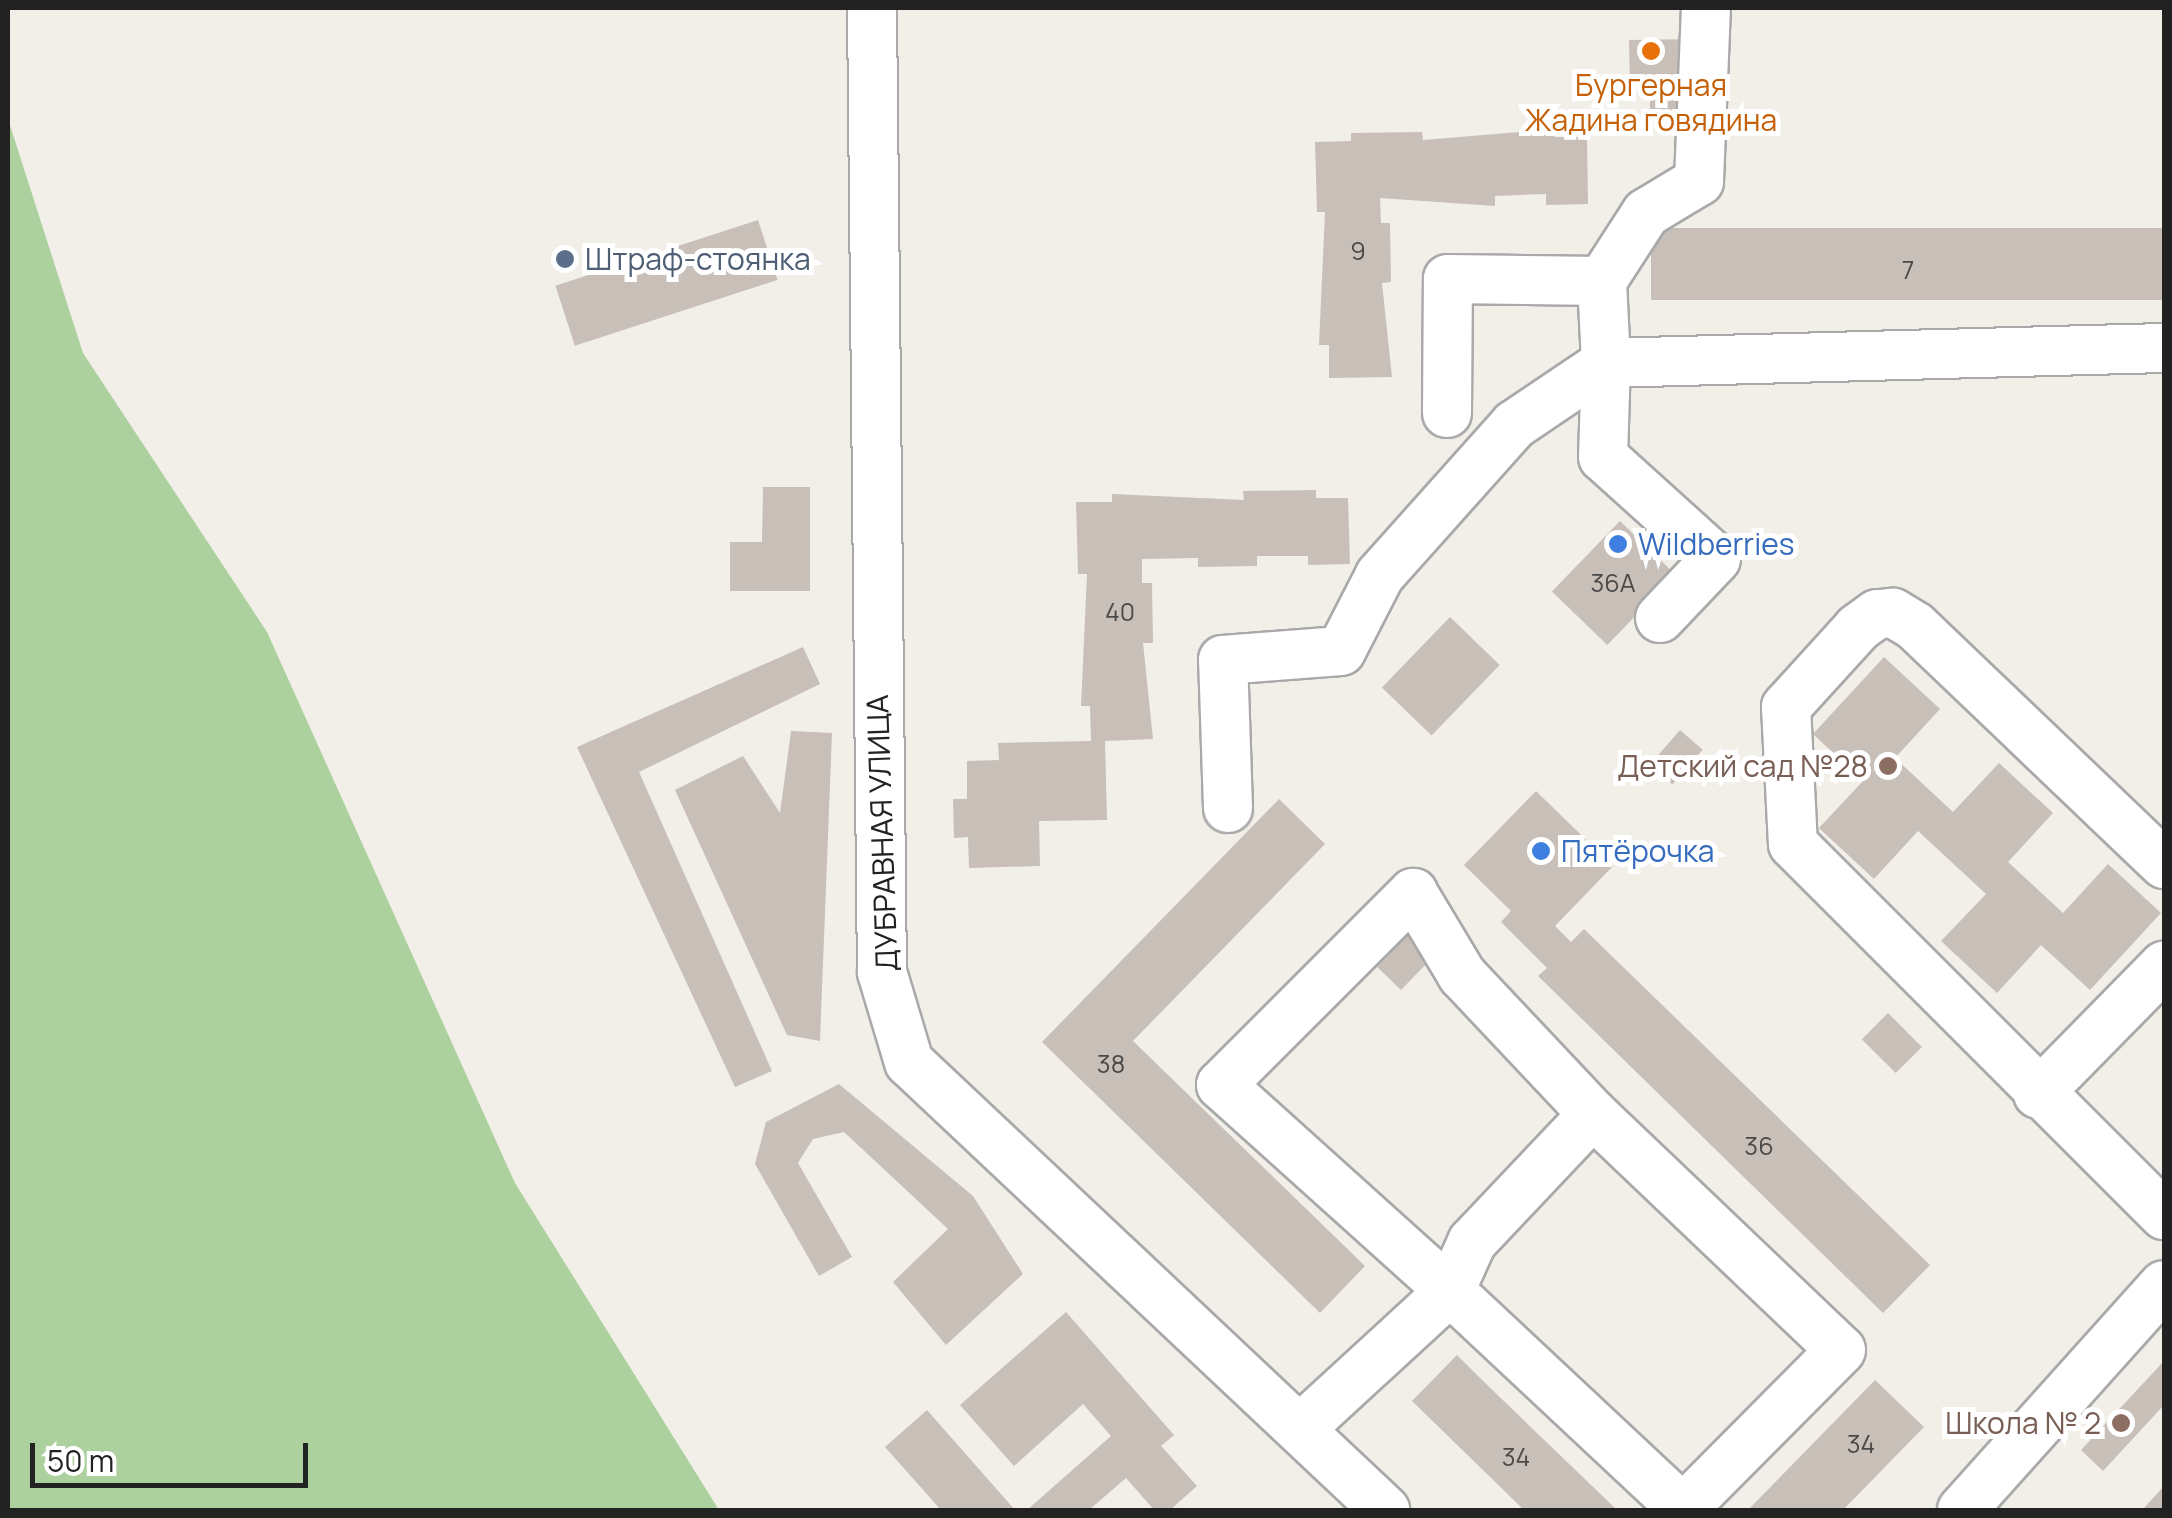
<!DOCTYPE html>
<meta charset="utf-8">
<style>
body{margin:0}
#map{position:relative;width:2172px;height:1518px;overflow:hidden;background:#f2efe9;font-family:Manrope,sans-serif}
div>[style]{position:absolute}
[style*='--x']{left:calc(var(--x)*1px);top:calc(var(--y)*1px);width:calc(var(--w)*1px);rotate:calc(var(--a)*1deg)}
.forest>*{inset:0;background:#add19e}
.building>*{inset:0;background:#c7bfb8;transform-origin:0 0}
.roads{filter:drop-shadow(2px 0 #a9a9a9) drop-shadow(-2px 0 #a9a9a9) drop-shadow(0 2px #a9a9a9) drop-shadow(0 -2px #a9a9a9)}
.minor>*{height:48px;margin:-24px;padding:0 24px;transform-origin:24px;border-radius:24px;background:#fff}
.dots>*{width:28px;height:28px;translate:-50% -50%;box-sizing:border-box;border:5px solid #fff;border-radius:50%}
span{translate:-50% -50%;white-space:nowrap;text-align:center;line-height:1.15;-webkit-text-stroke:10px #fff;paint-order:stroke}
.number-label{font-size:25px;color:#4b4948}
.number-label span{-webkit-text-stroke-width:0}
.food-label{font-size:30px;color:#c56008}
.service-label{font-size:30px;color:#4e5e75}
.left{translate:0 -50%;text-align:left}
.shop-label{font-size:30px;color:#366cbe}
.education-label{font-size:30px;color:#785e54}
.right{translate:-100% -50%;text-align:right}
.street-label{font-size:30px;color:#222}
.frame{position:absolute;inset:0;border:10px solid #222;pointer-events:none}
.scale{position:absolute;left:30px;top:1443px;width:278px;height:45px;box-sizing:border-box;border:5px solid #222;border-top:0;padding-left:12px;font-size:30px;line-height:35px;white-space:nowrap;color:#222;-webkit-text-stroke:8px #fff;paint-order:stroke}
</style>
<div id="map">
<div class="forest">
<i style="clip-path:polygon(8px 119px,83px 353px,267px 632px,515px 1183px,719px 1510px,8px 1510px)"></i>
</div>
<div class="building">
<i style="clip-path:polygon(1697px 39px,1699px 113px,1650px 114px,1650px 85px,1630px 86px,1629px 40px)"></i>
<i style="clip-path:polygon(1555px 129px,1555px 137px,1587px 137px,1588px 204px,1546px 205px,1546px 194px,1495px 196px,1495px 206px,1380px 198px,1381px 223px,1390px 223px,1391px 282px,1382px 283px,1392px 377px,1329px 378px,1329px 345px,1319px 345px,1325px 212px,1317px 212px,1315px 142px,1351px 141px,1351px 133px,1422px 132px,1423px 140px)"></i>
<i style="left:758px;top:220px;width:63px;height:213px;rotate:72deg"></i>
<i style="left:2164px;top:228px;width:72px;height:513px;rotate:90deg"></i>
<i style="clip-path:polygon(763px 487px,810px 487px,810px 591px,730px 591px,730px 542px,762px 542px)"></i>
<i style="clip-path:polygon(1316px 490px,1316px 498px,1348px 498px,1350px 564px,1308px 565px,1308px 556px,1257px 556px,1257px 566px,1198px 567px,1198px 558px,1142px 559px,1142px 583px,1152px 583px,1153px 643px,1143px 643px,1153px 739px,1105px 741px,1107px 820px,1039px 821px,1040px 866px,969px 868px,968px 837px,954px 838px,953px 799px,967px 799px,967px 761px,999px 760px,998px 743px,1091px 741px,1090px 706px,1081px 706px,1087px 574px,1078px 574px,1076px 502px,1112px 502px,1112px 494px,1244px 500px,1243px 491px)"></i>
<i style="left:1620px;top:521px;width:77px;height:98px;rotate:44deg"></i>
<i style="left:1450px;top:617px;width:69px;height:98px;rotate:44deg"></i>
<i style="clip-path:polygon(803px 647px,820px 684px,639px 772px,772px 1071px,735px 1087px,577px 747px)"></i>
<i style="clip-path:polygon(1884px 657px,1940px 709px,1895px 758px,1953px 812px,1999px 763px,2053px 813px,2008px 862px,2063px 913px,2108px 864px,2161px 913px,2090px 990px,2041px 945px,1997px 993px,1941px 941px,1986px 894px,1918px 831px,1874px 879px,1819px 828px,1863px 781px,1813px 734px)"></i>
<i style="left:1680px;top:730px;width:30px;height:46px;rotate:41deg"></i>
<i style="clip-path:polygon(791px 731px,832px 733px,820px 1041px,787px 1035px,675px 790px,743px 756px,780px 813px)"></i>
<i style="clip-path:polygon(1536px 791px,1613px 866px,1555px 926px,1571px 942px,1584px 929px,1930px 1265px,1883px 1313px,1538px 976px,1547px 968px,1501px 922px,1511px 911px,1464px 865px)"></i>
<i style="clip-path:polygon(1279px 799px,1325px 844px,1133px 1041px,1365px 1266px,1320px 1313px,1042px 1042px)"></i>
<i style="left:1412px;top:931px;width:33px;height:50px;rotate:44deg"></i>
<i style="left:1888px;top:1013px;width:48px;height:37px;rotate:45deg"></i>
<i style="clip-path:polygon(839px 1084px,973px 1196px,1023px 1274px,946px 1345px,893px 1282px,948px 1229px,844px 1132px,813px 1139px,798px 1163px,852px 1257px,819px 1276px,755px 1164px,766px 1122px)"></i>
<i style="clip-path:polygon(1066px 1312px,1174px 1435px,1161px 1446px,1197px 1486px,1170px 1510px,1154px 1510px,1126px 1478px,1089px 1510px,1027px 1510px,1111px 1436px,1083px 1404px,1014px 1466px,960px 1405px)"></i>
<i style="clip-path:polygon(1457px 1355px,1481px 1379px,1617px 1510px,1524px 1510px,1412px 1401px)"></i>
<i style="clip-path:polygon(2164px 1361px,2164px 1405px,2103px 1471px,2081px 1450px)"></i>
<i style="clip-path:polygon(1875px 1380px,1924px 1427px,1843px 1510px,1748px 1510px)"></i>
<i style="clip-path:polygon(927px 1410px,1015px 1510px,941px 1510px,885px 1447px)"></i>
<i style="clip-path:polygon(2164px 1486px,2164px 1510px,2147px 1510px,2144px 1508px)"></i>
</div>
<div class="roads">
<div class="minor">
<i style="--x:872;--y:8;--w:964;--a:89.41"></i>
<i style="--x:882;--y:972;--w:94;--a:73.3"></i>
<i style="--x:909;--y:1062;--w:654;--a:43.26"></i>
<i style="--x:1447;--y:413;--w:134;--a:-89.6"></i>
<i style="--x:1448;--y:279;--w:154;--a:0.7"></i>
<i style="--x:1602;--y:281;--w:81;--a:-57.1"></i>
<i style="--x:1646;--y:213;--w:62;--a:-31.1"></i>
<i style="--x:1699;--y:181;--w:173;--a:-87.7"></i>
<i style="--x:1660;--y:618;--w:81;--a:-46.5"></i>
<i style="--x:1716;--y:559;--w:152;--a:-137.9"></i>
<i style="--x:1603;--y:457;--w:94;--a:-88.2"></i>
<i style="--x:1606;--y:363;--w:558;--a:-1.54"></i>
<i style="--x:1228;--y:808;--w:148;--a:-91.9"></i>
<i style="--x:1223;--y:660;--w:118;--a:-4.4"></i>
<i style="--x:1341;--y:651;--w:85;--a:-62.8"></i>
<i style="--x:1380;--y:575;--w:201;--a:-48.2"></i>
<i style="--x:1514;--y:425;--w:111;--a:-34"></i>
<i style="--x:1606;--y:363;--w:82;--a:-92.8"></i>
<i style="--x:2164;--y:864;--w:344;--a:-136.3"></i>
<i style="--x:1915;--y:626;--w:26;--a:-149"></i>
<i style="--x:1893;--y:613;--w:16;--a:176"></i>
<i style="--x:1877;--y:614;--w:24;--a:144"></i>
<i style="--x:1858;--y:628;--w:107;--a:132.3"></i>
<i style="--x:1786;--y:707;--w:137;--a:87.1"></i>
<i style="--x:1793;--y:844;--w:525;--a:45"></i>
<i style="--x:2038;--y:1094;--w:180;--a:-45.5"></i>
<i style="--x:1301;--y:1428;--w:202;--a:-42.6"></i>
<i style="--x:1450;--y:1291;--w:54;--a:-65.8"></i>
<i style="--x:1472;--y:1242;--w:176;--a:-46.6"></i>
<i style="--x:1593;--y:1114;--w:342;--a:43.6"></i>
<i style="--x:1841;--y:1350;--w:224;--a:134.8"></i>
<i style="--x:1683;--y:1509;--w:319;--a:-136.9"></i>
<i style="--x:1450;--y:1291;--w:308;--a:-138"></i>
<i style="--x:1221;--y:1085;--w:272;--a:-45"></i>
<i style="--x:1413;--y:893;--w:96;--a:59.1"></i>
<i style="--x:1462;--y:975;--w:191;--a:46.7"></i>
<i style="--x:1962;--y:1510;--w:302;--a:-48.1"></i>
</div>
</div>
<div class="dots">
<i style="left:1651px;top:51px;background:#e8710a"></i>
<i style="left:565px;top:259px;background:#5c6f8a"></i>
<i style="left:1618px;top:544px;background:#3f7fe0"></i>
<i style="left:1888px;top:766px;background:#8d6e63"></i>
<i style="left:1541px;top:851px;background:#3f7fe0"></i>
<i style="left:2121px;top:1423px;background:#8d6e63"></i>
</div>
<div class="number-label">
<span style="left:1358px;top:251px">9</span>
<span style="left:1908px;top:270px">7</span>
<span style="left:1613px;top:583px">36А</span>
<span style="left:1120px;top:612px">40</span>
<span style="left:1111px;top:1064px">38</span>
<span style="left:1759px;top:1146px">36</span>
<span style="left:1861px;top:1444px">34</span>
<span style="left:1516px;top:1457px">34</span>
</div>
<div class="food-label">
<span style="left:1651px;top:102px">Бургерная<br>Жадина говядина</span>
</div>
<div class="service-label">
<span class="left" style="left:585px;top:259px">Штраф-стоянка</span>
</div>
<div class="shop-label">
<span class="left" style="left:1638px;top:544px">Wildberries</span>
<span class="left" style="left:1561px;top:851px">Пятёрочка</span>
</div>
<div class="education-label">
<span class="right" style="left:1868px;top:766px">Детский сад №28</span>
<span class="right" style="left:2101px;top:1423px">Школа № 2</span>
</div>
<div class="street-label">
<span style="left:882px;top:833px;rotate:-92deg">ДУБРАВНАЯ УЛИЦА</span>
</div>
<div class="frame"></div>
<div class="scale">50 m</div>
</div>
